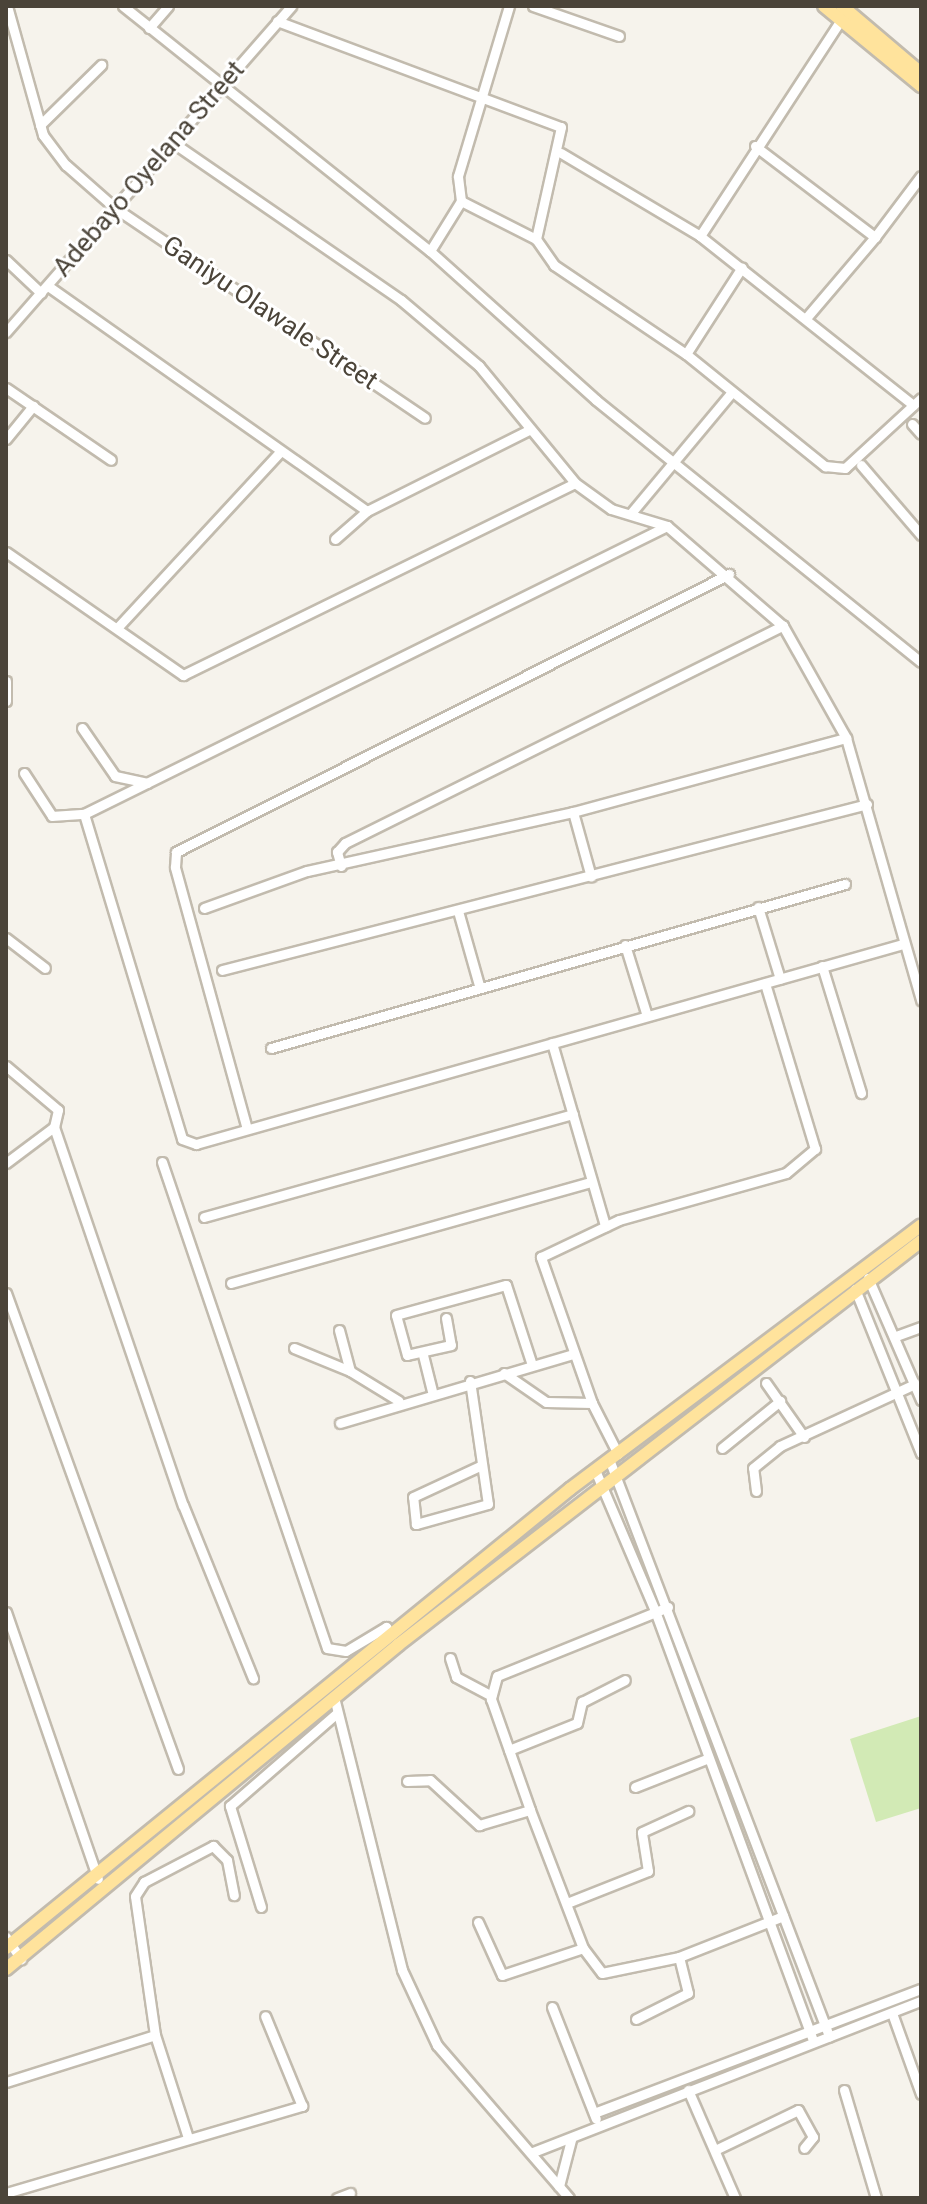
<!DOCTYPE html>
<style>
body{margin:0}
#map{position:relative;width:927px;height:2204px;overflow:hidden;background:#f6f3ec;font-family:Roboto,sans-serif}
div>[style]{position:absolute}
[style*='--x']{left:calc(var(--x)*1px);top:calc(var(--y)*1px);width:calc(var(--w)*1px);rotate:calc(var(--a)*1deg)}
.green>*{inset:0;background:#d2eab5}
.roads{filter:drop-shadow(2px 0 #c2bbae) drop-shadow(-2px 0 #c2bbae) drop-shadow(0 2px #c2bbae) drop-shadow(0 -2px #c2bbae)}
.minor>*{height:9px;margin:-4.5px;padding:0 4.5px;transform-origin:4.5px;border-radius:4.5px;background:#fff}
.major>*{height:12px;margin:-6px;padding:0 6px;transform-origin:6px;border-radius:6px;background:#ffe39c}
span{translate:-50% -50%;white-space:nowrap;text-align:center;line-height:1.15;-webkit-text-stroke:6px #fff;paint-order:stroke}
.street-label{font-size:26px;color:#4b4439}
.frame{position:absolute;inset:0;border:8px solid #4b4439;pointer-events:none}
</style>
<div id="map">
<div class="green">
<i style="clip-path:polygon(921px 1716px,921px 1808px,876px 1822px,850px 1739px)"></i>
</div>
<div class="roads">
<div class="minor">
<i style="--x:7;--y:6;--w:134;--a:74.4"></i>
<i style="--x:43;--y:135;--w:38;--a:53"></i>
<i style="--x:66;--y:165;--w:65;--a:41.3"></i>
<i style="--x:115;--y:208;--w:374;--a:34.1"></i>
<i style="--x:123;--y:6;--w:393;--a:38.6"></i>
<i style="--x:430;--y:251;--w:223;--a:41.9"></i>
<i style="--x:596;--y:400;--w:417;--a:38.9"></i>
<i style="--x:533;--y:6;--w:91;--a:19.2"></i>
<i style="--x:277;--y:21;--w:303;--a:20.5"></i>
<i style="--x:561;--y:127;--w:115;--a:102.6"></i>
<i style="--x:149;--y:28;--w:29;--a:-49"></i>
<i style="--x:40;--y:125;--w:86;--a:-44.5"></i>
<i style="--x:172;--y:142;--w:278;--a:34.6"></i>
<i style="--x:401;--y:300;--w:102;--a:40.2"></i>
<i style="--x:479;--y:366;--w:151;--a:50.6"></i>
<i style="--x:575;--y:483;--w:44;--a:35.8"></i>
<i style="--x:611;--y:509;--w:59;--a:16.9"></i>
<i style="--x:667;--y:526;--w:153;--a:40.8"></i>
<i style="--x:783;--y:626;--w:129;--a:60.6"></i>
<i style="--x:846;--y:738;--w:273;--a:74"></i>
<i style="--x:755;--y:146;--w:151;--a:37.2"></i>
<i style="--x:875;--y:237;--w:105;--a:130.4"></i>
<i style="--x:561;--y:153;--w:162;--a:30.8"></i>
<i style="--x:700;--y:236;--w:272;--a:38.4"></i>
<i style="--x:461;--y:201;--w:84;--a:26.9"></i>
<i style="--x:536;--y:239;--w:32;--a:55"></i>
<i style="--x:554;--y:265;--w:159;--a:34"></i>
<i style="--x:686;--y:354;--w:179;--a:38.9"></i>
<i style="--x:825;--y:466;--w:20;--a:6"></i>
<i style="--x:845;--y:468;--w:103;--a:-42.6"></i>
<i style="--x:700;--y:236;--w:258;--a:-56.9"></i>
<i style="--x:875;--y:237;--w:76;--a:-53"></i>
<i style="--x:430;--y:251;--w:59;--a:-58.2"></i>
<i style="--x:461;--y:201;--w:25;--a:-97"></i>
<i style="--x:458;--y:176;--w:177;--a:-73.3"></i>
<i style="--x:6;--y:260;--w:48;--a:43.3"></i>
<i style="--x:48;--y:286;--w:390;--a:35.2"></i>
<i style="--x:6;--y:332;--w:433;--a:-48.8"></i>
<i style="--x:686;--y:354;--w:103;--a:-57.2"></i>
<i style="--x:6;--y:388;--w:127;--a:34.4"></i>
<i style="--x:912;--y:424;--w:13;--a:48"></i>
<i style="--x:6;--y:439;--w:43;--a:-50.7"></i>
<i style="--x:861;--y:465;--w:92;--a:49.4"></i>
<i style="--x:632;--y:512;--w:156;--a:-50.2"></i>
<i style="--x:667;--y:526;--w:650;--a:153.71"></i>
<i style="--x:84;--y:814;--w:339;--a:73.2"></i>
<i style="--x:182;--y:1139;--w:15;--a:20"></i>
<i style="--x:196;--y:1144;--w:735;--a:-15.8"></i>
<i style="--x:335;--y:539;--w:43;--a:-41.2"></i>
<i style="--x:367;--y:511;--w:181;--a:-26.6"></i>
<i style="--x:6;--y:552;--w:216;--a:34.8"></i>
<i style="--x:183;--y:675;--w:436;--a:-26.1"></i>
<i style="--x:117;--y:628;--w:241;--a:-47.2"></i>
<i style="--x:6;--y:681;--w:20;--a:90"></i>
<i style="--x:82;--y:728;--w:58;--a:55.5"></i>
<i style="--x:115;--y:776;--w:33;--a:12"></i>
<i style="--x:24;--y:773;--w:51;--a:56.9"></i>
<i style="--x:52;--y:816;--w:32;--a:-4"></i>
<i style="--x:573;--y:812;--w:67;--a:74.5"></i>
<i style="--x:341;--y:866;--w:15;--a:-106"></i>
<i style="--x:337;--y:852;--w:12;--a:-48"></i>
<i style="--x:345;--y:843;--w:489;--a:-26.4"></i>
<i style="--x:758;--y:907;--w:75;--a:73"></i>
<i style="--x:204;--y:908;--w:109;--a:-19.8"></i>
<i style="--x:307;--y:871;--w:272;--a:-12.5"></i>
<i style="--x:573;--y:812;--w:283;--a:-15.2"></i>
<i style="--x:458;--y:911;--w:77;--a:74.2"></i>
<i style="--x:6;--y:938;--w:49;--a:37.6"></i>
<i style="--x:625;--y:945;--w:74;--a:72.8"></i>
<i style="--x:822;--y:966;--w:133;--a:72.9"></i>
<i style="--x:222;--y:970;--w:666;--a:-14.43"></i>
<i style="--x:552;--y:1043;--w:191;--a:73.8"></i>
<i style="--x:271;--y:1048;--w:597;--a:-15.95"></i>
<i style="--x:6;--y:1066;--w:68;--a:40.2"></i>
<i style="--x:58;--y:1110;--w:17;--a:103"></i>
<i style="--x:54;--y:1127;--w:399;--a:71.2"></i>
<i style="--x:183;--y:1505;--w:187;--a:68"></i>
<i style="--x:247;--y:1129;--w:272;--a:-105.4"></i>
<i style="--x:175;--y:867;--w:15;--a:-86"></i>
<i style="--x:176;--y:852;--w:619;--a:-26.69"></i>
<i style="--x:162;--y:1162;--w:513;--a:71.25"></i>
<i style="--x:327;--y:1648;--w:19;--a:9"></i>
<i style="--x:346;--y:1651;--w:47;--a:-31"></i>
<i style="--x:386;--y:1627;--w:7;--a:56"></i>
<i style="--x:6;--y:1163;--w:60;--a:-36.9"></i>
<i style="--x:204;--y:1217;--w:383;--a:-15.6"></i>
<i style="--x:868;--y:1278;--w:133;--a:66.5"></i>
<i style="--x:231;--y:1283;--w:374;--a:-15.7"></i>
<i style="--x:855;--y:1289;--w:177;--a:68.1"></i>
<i style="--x:6;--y:1293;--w:506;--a:70.13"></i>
<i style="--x:446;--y:1318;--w:27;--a:80"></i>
<i style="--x:451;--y:1345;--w:45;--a:167.2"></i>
<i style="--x:407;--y:1355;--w:41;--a:-105.4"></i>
<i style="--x:396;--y:1315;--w:114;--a:-15.3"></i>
<i style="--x:506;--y:1285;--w:84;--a:72"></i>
<i style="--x:339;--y:1330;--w:42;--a:75"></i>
<i style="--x:350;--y:1371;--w:57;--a:31.5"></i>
<i style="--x:896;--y:1336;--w:27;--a:-20"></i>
<i style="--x:294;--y:1348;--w:61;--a:22.3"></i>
<i style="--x:423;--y:1355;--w:37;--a:76"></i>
<i style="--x:504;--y:1373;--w:51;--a:34.6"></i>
<i style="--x:546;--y:1402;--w:46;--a:1.2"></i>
<i style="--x:470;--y:1381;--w:124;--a:81.7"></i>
<i style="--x:488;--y:1504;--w:75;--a:164.5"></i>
<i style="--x:416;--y:1524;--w:27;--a:-96"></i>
<i style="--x:413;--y:1497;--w:76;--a:-24.9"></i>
<i style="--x:766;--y:1383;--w:66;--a:54.9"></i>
<i style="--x:340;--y:1423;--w:243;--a:-16.5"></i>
<i style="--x:722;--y:1448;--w:75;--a:-39"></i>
<i style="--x:618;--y:1454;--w:57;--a:-117"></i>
<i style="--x:592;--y:1403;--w:155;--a:-109.3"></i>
<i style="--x:541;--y:1257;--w:86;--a:-25.4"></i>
<i style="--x:619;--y:1220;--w:173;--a:-15.7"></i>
<i style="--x:786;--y:1173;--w:38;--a:-40"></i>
<i style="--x:815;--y:1149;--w:173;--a:-106.8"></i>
<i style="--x:609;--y:1459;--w:618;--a:69.13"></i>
<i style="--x:595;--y:1470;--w:153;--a:66.9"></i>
<i style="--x:655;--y:1611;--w:459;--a:69.8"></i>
<i style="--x:756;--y:1491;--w:23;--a:-97"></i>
<i style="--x:753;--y:1468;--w:35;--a:-39"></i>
<i style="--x:780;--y:1446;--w:149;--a:-24.7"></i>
<i style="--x:668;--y:1607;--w:184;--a:158"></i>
<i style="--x:497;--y:1676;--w:24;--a:105"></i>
<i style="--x:491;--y:1699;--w:118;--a:70.6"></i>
<i style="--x:530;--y:1810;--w:148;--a:69"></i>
<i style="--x:583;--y:1948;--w:31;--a:53"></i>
<i style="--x:602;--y:1973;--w:79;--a:-11.7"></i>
<i style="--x:679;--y:1957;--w:112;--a:-21.5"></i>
<i style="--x:6;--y:1612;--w:282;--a:71"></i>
<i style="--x:450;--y:1658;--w:20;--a:72"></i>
<i style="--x:456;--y:1677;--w:40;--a:28"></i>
<i style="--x:334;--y:1697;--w:281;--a:76"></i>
<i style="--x:402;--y:1970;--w:83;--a:65"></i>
<i style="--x:437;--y:2045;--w:202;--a:49.2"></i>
<i style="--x:509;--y:1750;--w:73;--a:-21.7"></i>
<i style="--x:577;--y:1723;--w:22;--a:-77"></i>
<i style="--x:582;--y:1702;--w:48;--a:-27.1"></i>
<i style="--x:407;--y:1781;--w:23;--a:-2"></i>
<i style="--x:430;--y:1780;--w:67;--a:42.6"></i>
<i style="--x:479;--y:1825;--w:53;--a:-16.4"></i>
<i style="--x:635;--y:1787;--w:79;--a:-21.4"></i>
<i style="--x:567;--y:1903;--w:87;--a:-21.6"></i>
<i style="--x:648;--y:1871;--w:39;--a:-99"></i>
<i style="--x:642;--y:1832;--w:51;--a:-24.5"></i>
<i style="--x:261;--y:1907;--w:106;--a:-107.1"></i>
<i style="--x:230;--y:1806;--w:140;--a:-41"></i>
<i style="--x:478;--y:1922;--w:58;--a:65.6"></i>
<i style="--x:502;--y:1975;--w:85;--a:-18.4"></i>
<i style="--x:6;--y:1937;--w:27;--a:56"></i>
<i style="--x:552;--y:2007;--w:120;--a:68.6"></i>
<i style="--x:892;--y:2013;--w:86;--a:70.3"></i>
<i style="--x:636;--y:2019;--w:58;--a:-26.6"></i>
<i style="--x:688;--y:1993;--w:37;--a:-104"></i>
<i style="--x:155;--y:2035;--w:108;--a:72.2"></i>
<i style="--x:6;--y:2082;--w:156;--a:-17.5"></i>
<i style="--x:155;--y:2035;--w:140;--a:-98.2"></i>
<i style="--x:135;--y:1896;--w:17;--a:-57"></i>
<i style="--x:144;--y:1882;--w:78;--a:-27.6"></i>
<i style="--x:213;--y:1846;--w:20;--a:45"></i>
<i style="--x:227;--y:1860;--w:36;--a:79"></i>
<i style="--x:688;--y:2090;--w:118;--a:66.5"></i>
<i style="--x:844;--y:2090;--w:113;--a:73.5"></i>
<i style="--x:594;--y:2113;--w:350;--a:-20.8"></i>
<i style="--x:715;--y:2150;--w:92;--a:-25.7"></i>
<i style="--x:798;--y:2110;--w:31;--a:61"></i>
<i style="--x:813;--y:2137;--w:14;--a:129"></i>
<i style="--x:533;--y:2152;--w:416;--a:-21.3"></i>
<i style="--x:559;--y:2186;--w:48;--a:-75.4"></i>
<i style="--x:6;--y:2193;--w:309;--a:-16.4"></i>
<i style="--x:302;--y:2106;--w:97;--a:-112.3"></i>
<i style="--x:337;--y:2198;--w:14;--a:-21"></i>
</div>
<div class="major">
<i style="--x:824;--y:6;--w:126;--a:39.5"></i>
<i style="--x:842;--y:6;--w:104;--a:40.3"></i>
<i style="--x:6;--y:1948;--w:727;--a:-39.14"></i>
<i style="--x:570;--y:1489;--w:439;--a:-36.9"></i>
<i style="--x:6;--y:1969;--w:509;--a:-39.57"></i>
<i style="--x:398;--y:1645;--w:661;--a:-37.68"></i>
</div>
</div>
<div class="street-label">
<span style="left:149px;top:169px;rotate:-49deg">Adebayo Oyelana Street</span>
<span style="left:270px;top:313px;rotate:34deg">Ganiyu Olawale Street</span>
</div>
<div class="frame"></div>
</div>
